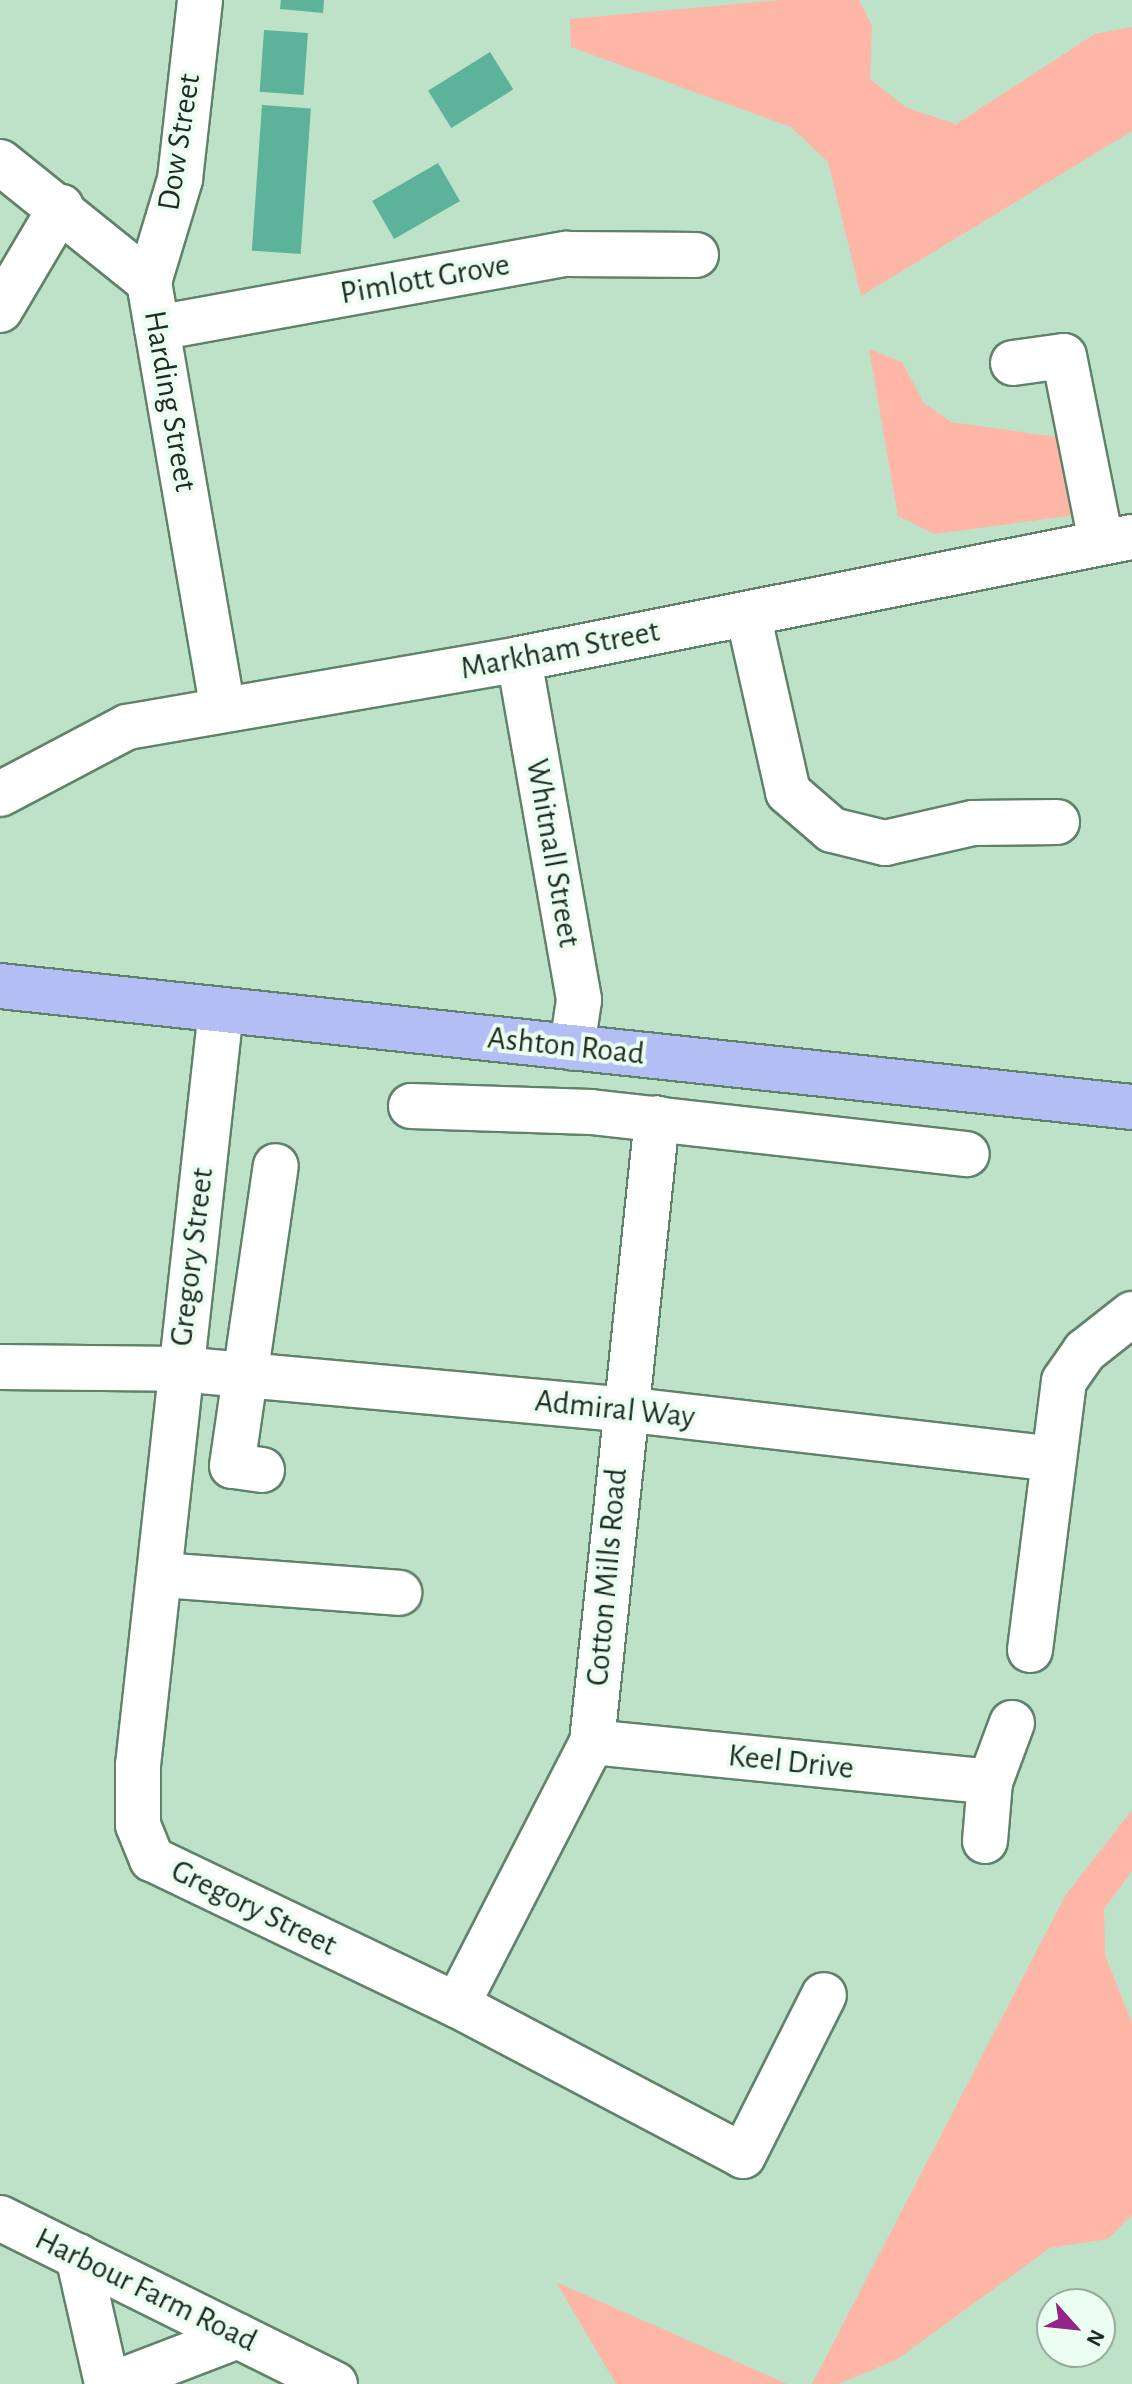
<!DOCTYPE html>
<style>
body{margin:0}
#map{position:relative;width:1132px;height:2384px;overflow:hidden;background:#bee2c8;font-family:"Alegreya Sans",sans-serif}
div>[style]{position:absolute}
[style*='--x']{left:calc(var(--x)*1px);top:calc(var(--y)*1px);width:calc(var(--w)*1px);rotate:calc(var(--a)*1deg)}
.green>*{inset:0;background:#feb6a6}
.building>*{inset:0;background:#5db29a;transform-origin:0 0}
.roads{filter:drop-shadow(2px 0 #61826a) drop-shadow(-2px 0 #61826a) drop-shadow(0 2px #61826a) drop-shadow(0 -2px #61826a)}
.minor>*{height:44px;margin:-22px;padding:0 22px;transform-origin:22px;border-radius:22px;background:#fff}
.major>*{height:44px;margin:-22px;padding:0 22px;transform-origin:22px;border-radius:22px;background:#b3bef5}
span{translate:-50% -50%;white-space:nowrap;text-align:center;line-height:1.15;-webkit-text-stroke:8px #ecfef1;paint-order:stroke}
.street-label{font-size:32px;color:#1d2b21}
.north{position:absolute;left:1036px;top:2288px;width:80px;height:80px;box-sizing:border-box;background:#ecfef1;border:2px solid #99aa9e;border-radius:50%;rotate:117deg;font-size:22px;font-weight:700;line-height:32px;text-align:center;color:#1d2b21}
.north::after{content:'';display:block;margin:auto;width:28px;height:36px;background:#932586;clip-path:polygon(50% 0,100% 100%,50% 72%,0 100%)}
</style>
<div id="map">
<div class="green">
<i style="clip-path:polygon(780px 0,859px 0,872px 25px,870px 79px,907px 108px,956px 124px,1095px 34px,1132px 27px,1132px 131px,861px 296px,828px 162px,791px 127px,571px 47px,570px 19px)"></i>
<i style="clip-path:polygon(869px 349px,902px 362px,924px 403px,951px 422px,1072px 439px,1098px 512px,935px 534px,898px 516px)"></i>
<i style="clip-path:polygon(1132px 1810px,1132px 1871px,1104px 1909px,1105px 1955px,1132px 2023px,1132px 2215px,1108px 2239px,1050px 2248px,896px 2360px,838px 2384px,812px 2384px,1065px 1896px)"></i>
<i style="clip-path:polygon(556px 2282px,787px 2384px,616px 2384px)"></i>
</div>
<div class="building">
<i style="clip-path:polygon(281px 0,324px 0,323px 13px,280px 9px)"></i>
<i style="left:264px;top:30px;width:44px;height:62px;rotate:4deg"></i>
<i style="left:490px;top:52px;width:44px;height:73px;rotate:58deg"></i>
<i style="left:262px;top:105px;width:49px;height:146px;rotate:4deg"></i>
<i style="left:438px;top:163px;width:44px;height:76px;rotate:60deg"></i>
</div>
<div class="roads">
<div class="minor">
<i style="--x:0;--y:162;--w:191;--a:38.8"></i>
<i style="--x:149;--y:282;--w:433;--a:80.2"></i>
<i style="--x:149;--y:282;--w:108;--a:-73.2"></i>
<i style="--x:180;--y:179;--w:180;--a:-83.6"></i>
<i style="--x:0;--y:310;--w:120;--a:-59.4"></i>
<i style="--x:157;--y:328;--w:416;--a:-10.3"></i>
<i style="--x:566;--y:254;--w:130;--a:0.4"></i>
<i style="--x:1013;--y:363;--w:51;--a:-7.8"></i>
<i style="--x:1064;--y:356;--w:190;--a:78.7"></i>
<i style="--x:748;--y:614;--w:182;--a:77.3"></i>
<i style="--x:788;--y:792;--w:58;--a:40.8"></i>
<i style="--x:832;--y:830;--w:55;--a:13.8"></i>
<i style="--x:885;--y:843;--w:90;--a:-12.8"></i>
<i style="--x:973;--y:823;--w:84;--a:-0.7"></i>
<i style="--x:519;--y:659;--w:346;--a:80"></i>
<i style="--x:579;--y:1000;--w:48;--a:98.5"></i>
<i style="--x:0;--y:794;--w:144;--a:-27.8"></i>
<i style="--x:127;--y:727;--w:398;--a:-9.8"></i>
<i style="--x:519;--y:659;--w:625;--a:-11.26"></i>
<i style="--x:221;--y:1010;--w:760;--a:96.27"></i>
<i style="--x:138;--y:1765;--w:60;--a:90"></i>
<i style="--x:138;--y:1825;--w:37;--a:68"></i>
<i style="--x:152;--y:1859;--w:338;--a:25.6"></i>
<i style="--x:457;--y:2005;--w:323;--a:27.8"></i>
<i style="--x:743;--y:2156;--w:180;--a:-63.3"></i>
<i style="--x:411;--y:1106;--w:180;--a:1.9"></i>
<i style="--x:591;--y:1112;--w:378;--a:6.4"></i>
<i style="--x:0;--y:1367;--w:179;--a:0.6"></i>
<i style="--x:179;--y:1369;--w:445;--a:5.2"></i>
<i style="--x:622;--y:1409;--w:432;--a:6.6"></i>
<i style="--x:262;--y:1470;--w:30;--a:-172"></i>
<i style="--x:232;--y:1466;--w:303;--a:-81.7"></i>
<i style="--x:162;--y:1575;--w:238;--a:4.3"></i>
<i style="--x:1030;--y:1650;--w:271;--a:-82.8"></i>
<i style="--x:1064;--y:1381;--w:37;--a:-55"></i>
<i style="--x:1085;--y:1351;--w:60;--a:-38.2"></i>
<i style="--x:592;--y:1742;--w:400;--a:5.7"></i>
<i style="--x:985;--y:1841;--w:59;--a:-85.2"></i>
<i style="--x:990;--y:1782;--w:63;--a:-69.6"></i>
<i style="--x:457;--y:2005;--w:296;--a:-62.8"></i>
<i style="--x:592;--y:1742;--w:627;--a:-84.05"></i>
<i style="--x:0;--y:2218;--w:374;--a:26.4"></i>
<i style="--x:78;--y:2256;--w:131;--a:77.2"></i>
<i style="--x:113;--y:2384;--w:134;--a:-21"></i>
</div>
<div class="major">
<i style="--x:0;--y:986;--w:1138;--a:6.1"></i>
</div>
</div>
<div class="street-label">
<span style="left:179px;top:142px;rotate:-81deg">Dow Street</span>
<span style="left:425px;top:279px;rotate:-10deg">Pimlott Grove</span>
<span style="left:170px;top:401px;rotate:80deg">Harding Street</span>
<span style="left:560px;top:650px;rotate:-11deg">Markham Street</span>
<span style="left:553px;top:853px;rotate:80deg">Whitnall Street</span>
<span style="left:566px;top:1046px;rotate:6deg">Ashton Road</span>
<span style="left:192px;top:1257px;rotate:-83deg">Gregory Street</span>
<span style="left:615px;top:1409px;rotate:6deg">Admiral Way</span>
<span style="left:607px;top:1577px;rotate:-85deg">Cotton Mills Road</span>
<span style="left:791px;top:1762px;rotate:6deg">Keel Drive</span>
<span style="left:254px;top:1908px;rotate:26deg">Gregory Street</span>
<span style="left:146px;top:2290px;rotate:26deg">Harbour Farm Road</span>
</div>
<div class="north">N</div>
</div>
